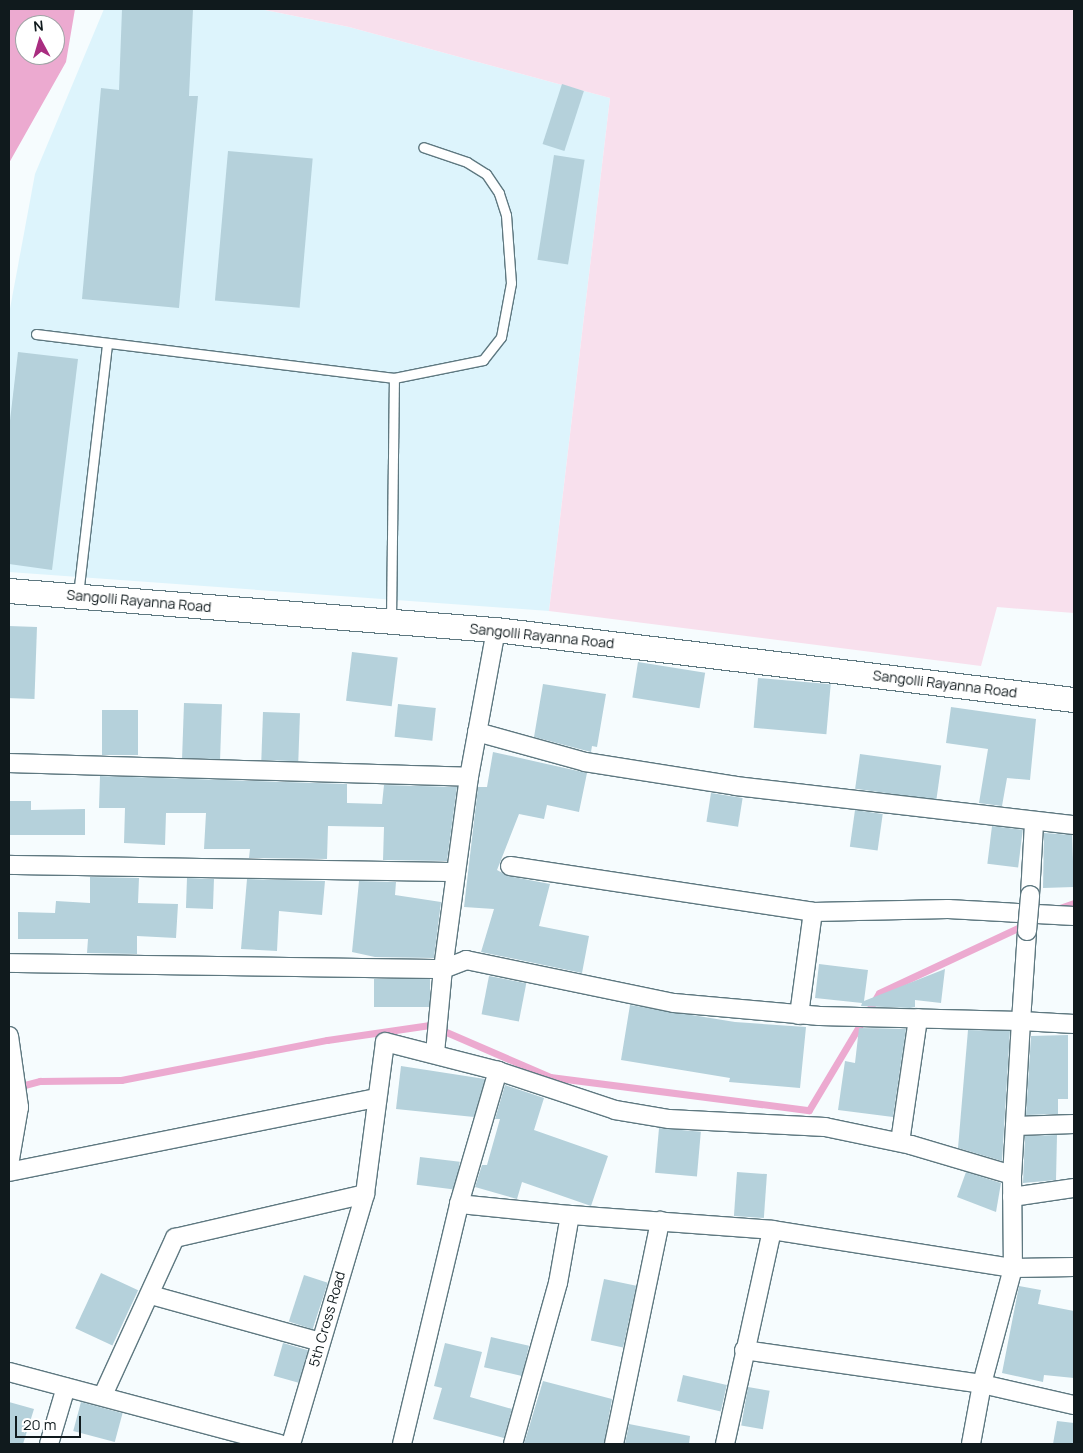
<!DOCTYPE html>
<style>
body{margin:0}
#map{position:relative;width:1083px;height:1453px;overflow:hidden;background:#f6fcfe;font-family:Manrope,sans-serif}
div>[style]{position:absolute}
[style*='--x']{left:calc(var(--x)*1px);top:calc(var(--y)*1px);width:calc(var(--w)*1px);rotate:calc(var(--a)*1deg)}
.built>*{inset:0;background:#ddf4fc}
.green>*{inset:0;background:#f8e0ed}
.water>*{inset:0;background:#ecaad0}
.stream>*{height:7px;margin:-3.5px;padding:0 3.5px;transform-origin:3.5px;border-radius:3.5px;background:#ecaad0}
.building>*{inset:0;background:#b5d1db;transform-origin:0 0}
.roads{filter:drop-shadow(1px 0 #5e7880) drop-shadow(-1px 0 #5e7880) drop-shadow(0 1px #5e7880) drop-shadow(0 -1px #5e7880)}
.lane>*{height:9px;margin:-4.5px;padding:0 4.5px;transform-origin:4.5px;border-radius:4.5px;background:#fff}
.street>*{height:18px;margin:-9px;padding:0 9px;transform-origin:9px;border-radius:9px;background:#fff}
.secondary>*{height:24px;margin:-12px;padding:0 12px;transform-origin:12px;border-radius:12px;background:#fff}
.bridges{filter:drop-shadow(1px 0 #5e7880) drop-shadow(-1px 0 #5e7880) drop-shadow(0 1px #5e7880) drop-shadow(0 -1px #5e7880)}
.street-bridge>*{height:18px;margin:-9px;padding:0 9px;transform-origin:9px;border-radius:9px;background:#fff}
span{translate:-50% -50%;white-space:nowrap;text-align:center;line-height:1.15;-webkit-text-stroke:4px #fff;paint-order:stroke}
.street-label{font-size:14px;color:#101a1d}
.frame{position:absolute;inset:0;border:10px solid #101a1d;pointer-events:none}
.north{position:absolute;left:15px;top:15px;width:50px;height:50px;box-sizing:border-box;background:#fff;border:1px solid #9fa3a5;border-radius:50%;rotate:354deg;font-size:14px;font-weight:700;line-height:20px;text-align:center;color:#101a1d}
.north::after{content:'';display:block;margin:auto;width:18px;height:22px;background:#a92d80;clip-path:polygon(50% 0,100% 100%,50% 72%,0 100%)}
.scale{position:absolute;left:15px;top:1416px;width:66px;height:22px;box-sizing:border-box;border:2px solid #101a1d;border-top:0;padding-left:6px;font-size:15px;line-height:18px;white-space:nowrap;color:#101a1d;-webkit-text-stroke:4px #fff;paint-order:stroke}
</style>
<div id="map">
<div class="built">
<i style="clip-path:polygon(104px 9px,260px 9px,349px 27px,610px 98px,549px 611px,9px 572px,9px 314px,35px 174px)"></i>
</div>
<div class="green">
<i style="clip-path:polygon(260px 9px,1074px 9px,1074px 613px,997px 607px,981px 666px,549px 611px,610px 98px,349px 27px)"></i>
</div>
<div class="water">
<i style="clip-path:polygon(evenodd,9px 9px,75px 9px,66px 62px,9px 163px,9px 9px,25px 25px,55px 25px,55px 55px,25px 55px,25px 25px)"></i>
</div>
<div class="stream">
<i style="--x:1054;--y:910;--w:21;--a:-19"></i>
<i style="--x:17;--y:1087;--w:24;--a:-15"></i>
<i style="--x:40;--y:1081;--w:81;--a:-0.7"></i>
<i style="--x:121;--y:1080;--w:210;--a:-11"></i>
<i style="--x:327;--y:1040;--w:104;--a:-8.3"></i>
<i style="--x:430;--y:1025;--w:131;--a:23.4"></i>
<i style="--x:550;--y:1077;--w:261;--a:7.3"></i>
<i style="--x:809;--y:1110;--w:136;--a:-59.1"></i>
<i style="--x:879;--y:993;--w:162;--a:-25.1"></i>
</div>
<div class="building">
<i style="clip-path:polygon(122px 9px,193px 9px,189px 96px,198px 96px,179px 308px,82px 299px,101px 88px,119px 90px)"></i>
<i style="left:562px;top:84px;width:23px;height:63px;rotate:18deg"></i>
<i style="left:228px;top:151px;width:85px;height:150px;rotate:5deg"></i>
<i style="left:554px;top:155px;width:31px;height:106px;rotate:9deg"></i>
<i style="clip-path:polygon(18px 352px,78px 359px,52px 570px,9px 564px,9px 429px)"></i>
<i style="left:9px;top:626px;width:28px;height:72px;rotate:2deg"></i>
<i style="left:352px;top:652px;width:46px;height:49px;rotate:7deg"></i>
<i style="left:638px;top:662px;width:68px;height:36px;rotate:9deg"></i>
<i style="left:758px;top:678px;width:73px;height:50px;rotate:5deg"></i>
<i style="clip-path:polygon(543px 684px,606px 694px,597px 747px,592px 746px,591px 752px,534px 737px)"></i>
<i style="left:184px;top:703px;width:38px;height:55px;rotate:2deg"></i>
<i style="left:398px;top:704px;width:38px;height:33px;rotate:6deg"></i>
<i style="clip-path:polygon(951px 707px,1036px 719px,1030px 780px,1007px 778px,1002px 806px,979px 803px,988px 749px,946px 743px)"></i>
<i style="left:102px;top:710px;width:36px;height:45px"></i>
<i style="left:263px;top:712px;width:37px;height:48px;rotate:2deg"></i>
<i style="clip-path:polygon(493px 752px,587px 773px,579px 812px,547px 805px,544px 819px,519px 814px,497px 870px,508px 876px,550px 884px,539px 926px,589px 936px,582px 973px,481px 952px,494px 909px,464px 907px,478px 787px,487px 787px)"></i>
<i style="left:860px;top:754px;width:82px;height:35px;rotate:8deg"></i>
<i style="clip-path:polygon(100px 776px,347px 784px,347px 803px,382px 804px,384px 785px,457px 787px,447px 861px,383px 860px,384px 827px,328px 826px,327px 859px,249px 858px,250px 849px,204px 849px,206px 813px,166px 813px,165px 845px,124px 843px,125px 808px,99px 808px)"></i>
<i style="left:711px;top:793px;width:32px;height:29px;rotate:9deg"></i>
<i style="clip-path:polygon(9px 801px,31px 801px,31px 810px,85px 809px,85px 835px,9px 835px)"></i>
<i style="left:855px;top:810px;width:28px;height:37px;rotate:8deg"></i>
<i style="left:992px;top:826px;width:31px;height:38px;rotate:7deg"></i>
<i style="clip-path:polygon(1044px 833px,1072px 835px,1074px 887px,1043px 888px)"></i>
<i style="clip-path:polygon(90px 877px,139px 878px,138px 903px,178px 904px,176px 938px,137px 936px,137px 954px,87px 953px,88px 939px,18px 939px,18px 912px,55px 913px,56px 901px,90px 903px)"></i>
<i style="left:187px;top:878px;width:27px;height:30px;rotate:2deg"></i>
<i style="clip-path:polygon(247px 879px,325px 881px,322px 915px,279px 911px,277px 951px,241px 949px)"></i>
<i style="clip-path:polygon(359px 881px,396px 882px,395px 895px,441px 902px,434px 958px,375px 957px,352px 952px)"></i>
<i style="clip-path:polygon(819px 964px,868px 970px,864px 1001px,945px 969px,941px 1003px,915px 1000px,915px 1007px,910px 1008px,861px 1006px,862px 1003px,815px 998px)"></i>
<i style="left:489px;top:976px;width:38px;height:39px;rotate:11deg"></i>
<i style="left:374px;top:979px;width:56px;height:28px"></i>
<i style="clip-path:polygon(630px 1005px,735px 1022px,806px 1027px,800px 1088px,729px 1082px,730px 1078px,621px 1060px)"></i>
<i style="clip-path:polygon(859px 1028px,906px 1029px,893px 1117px,838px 1110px,845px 1061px,855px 1063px)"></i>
<i style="clip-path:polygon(968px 1030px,1010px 1031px,1002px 1161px,958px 1148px)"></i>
<i style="clip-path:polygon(1068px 1035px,1068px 1099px,1058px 1099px,1058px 1114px,1026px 1115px,1031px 1036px)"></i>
<i style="clip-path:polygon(401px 1066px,485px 1079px,474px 1117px,396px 1109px)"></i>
<i style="clip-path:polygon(505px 1085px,544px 1098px,534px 1130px,608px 1156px,591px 1206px,522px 1182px,517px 1199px,475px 1187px,482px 1165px,487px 1165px,500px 1119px,495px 1119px)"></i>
<i style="left:659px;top:1128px;width:42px;height:45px;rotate:5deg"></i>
<i style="clip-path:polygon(1057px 1135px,1056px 1180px,1023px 1183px,1025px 1136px)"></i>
<i style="left:420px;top:1157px;width:40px;height:28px;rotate:7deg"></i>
<i style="left:737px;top:1172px;width:30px;height:44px;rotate:4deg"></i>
<i style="clip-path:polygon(966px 1172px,1001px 1183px,996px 1212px,957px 1197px)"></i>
<i style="left:101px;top:1273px;width:41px;height:61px;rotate:25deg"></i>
<i style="left:304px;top:1275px;width:25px;height:49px;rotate:18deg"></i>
<i style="left:604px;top:1279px;width:33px;height:63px;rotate:12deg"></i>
<i style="clip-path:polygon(1019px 1286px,1041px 1290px,1038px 1304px,1074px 1311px,1074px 1378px,1044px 1375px,1043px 1382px,1002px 1373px)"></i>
<i style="left:491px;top:1337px;width:39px;height:31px;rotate:13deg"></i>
<i style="left:283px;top:1343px;width:26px;height:34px;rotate:16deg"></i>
<i style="clip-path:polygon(445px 1343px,482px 1352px,470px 1397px,512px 1409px,504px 1438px,433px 1419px,442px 1388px,434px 1386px)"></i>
<i style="left:683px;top:1375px;width:45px;height:27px;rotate:13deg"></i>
<i style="clip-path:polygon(543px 1381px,612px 1399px,604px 1444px,524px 1444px)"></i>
<i style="left:748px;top:1387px;width:22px;height:39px;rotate:10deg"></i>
<i style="clip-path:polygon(9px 1402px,34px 1409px,23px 1444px,9px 1444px)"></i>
<i style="left:81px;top:1402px;width:43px;height:30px;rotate:15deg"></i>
<i style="clip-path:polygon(1057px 1421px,1074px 1423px,1074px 1444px,1053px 1444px)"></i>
<i style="clip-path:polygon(629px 1424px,690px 1436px,689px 1444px,625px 1444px)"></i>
</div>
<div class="roads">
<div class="lane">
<i style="--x:36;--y:334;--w:361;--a:7"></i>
<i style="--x:394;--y:378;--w:91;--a:-11.4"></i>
<i style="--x:483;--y:360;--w:29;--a:-52"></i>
<i style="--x:501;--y:337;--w:55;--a:-79.5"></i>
<i style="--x:511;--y:283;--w:68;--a:-94.2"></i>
<i style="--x:506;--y:215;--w:23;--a:-108"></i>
<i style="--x:499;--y:193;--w:23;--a:-124"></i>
<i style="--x:486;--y:174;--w:22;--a:-148"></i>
<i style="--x:467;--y:162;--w:46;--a:-161.2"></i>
<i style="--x:78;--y:595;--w:253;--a:-83.4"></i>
<i style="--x:391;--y:620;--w:242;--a:-89.3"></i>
</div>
<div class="street">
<i style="--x:477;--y:732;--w:112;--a:15.5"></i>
<i style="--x:585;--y:762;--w:153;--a:9"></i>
<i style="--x:736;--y:786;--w:340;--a:6.6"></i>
<i style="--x:9;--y:763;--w:460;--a:1.7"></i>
<i style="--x:9;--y:865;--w:447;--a:0.9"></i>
<i style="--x:510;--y:866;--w:306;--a:8.6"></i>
<i style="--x:813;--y:912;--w:135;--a:-1.3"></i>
<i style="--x:948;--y:909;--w:126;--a:3.2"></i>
<i style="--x:1030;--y:895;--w:71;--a:-86.8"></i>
<i style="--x:1027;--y:931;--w:90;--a:93.8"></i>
<i style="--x:1021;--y:1021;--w:53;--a:3.2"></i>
<i style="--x:9;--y:963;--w:434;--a:0.8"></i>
<i style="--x:443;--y:969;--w:194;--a:-82.3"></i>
<i style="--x:469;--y:777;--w:149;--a:-79.6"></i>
<i style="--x:799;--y:1015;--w:104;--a:-82.3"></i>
<i style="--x:9;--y:1036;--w:72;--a:82"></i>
<i style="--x:19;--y:1107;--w:59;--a:99.8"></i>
<i style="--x:435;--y:1053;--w:84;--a:-84.6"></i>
<i style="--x:443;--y:969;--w:25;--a:-21"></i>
<i style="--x:466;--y:960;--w:212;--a:11.7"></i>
<i style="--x:674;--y:1003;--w:146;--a:5.1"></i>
<i style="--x:819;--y:1016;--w:202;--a:1.4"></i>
<i style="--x:1021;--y:1021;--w:154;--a:93.3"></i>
<i style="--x:1012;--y:1175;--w:93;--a:89.4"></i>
<i style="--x:1013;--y:1268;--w:120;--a:105"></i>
<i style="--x:982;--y:1384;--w:61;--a:100.4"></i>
<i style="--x:1015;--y:1126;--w:59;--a:-1.9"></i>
<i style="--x:900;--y:1142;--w:125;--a:-81.7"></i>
<i style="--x:9;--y:1172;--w:373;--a:-11.4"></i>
<i style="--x:1012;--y:1197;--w:63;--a:-8.3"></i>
<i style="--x:459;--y:1204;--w:139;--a:-73.7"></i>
<i style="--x:498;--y:1071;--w:123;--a:18.4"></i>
<i style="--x:615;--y:1110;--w:55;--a:9.5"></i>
<i style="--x:669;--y:1119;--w:156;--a:2.9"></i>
<i style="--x:825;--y:1127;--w:88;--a:11.8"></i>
<i style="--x:911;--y:1145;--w:105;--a:16.5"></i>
<i style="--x:151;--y:1295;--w:175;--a:15.5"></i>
<i style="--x:744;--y:1350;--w:240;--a:8.1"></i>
<i style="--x:982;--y:1384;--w:94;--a:12.9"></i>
<i style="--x:9;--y:1372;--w:280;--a:14.9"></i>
<i style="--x:103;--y:1395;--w:173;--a:-65.4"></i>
<i style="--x:175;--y:1238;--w:195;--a:-13"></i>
<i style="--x:49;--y:1444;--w:59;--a:-73.4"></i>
<i style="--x:291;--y:1444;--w:261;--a:-73.5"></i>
<i style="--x:365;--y:1194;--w:153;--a:-82.5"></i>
<i style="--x:385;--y:1042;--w:117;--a:14.4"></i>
<i style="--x:402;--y:1444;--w:247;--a:-76.6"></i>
<i style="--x:459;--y:1204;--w:112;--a:5.7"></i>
<i style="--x:513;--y:1444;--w:167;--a:-74.4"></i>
<i style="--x:558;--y:1283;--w:69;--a:-80"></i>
<i style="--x:570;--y:1215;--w:203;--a:4.2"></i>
<i style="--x:772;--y:1230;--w:244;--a:9"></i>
<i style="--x:1013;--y:1268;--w:61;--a:-0.9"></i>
<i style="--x:614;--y:1444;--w:228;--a:-78.3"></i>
<i style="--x:725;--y:1444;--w:219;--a:-77.6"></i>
</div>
<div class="secondary">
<i style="--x:9;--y:591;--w:489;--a:4.6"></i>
<i style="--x:496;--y:630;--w:582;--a:6.91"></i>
</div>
</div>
<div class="bridges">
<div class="street-bridge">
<i style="--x:1027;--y:931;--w:36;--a:-85"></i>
</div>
</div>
<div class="street-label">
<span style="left:139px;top:601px;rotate:5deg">Sangolli Rayanna Road</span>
<span style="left:542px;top:636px;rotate:6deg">Sangolli Rayanna Road</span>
<span style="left:945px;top:684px;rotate:7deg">Sangolli Rayanna Road</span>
<span style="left:327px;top:1319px;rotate:-74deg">5th Cross Road</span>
</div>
<div class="frame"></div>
<div class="north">N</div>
<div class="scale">20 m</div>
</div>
